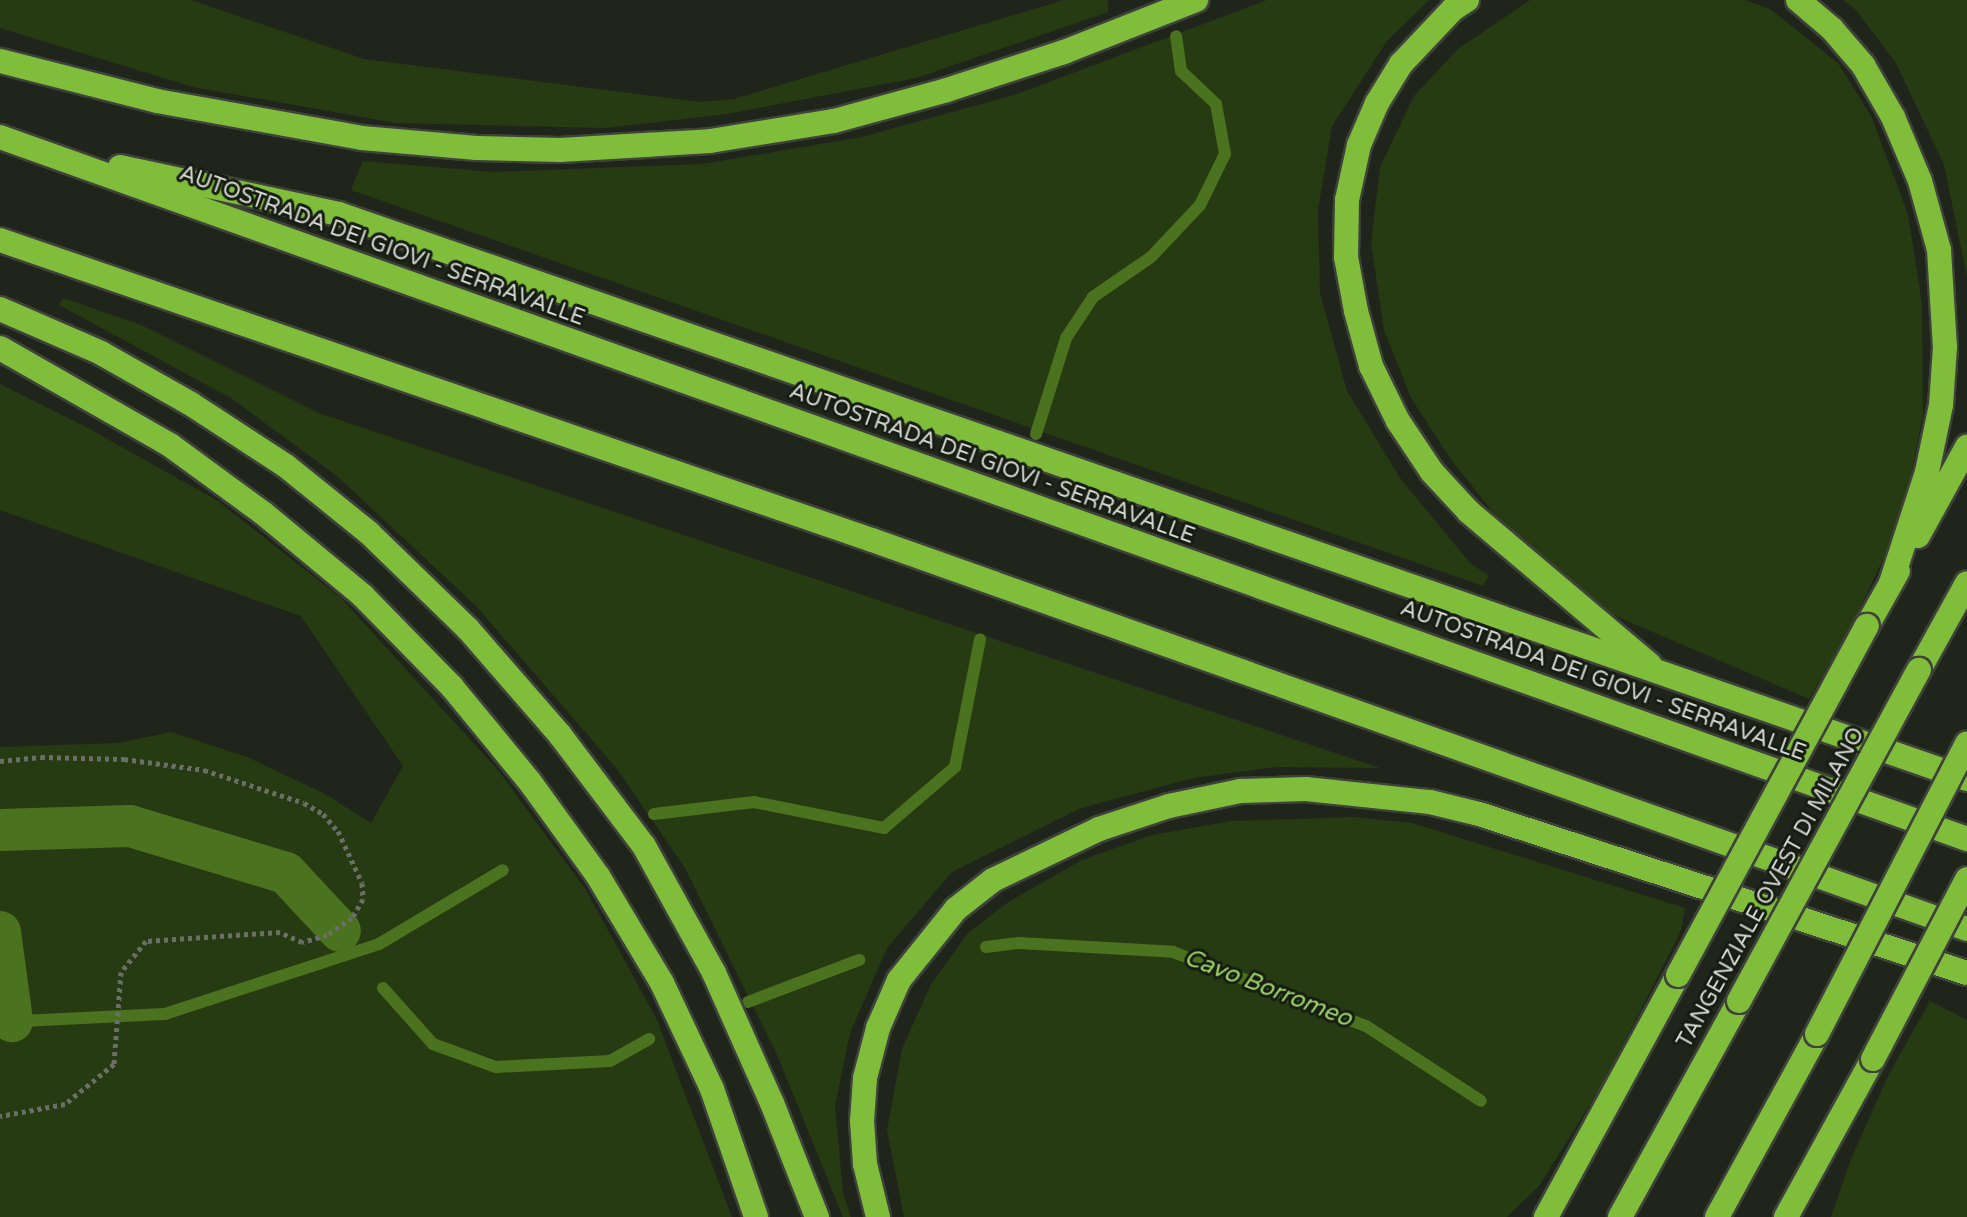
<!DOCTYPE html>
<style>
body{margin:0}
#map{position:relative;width:1967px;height:1217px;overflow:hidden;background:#20251b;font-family:"Varela Round",sans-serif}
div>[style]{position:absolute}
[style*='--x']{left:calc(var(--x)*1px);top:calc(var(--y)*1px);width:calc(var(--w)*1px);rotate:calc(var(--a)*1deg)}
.green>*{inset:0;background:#263b11}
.stream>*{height:12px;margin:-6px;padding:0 6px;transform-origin:6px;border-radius:6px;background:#4b721e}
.canal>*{height:42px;margin:-21px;padding:0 21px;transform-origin:21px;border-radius:21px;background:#4b721e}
.path>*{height:5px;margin-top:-2.5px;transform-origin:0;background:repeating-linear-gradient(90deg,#6a6e66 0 4px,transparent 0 8px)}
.roads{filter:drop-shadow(2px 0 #3e423b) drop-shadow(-2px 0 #3e423b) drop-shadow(0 2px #3e423b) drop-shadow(0 -2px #3e423b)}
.motorway>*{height:24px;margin:-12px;padding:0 12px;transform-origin:12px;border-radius:12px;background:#80bd3a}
.bridges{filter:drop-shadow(2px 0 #3e423b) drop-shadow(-2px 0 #3e423b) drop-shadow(0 2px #3e423b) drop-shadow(0 -2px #3e423b)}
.motorway-bridge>*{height:24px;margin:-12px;padding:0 12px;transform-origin:12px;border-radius:12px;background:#80bd3a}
span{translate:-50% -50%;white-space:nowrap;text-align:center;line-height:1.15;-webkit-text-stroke:6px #161c12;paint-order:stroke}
.street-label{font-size:22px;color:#d3d7d0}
.water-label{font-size:24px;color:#9cd367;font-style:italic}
</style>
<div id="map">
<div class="green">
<i style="clip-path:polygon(0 0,191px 0,364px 59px,700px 102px,734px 99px,1064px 0,1108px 0,1108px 12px,916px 78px,727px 114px,605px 128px,396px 123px,193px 87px,0 28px)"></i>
<i style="clip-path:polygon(1267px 0,1429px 0,1387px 41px,1332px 126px,1318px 210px,1320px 293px,1347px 391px,1400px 478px,1470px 563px,1489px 576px,1483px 586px,351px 190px,363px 161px,493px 172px,702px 164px,862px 137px,1017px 94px)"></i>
<i style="clip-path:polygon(1530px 0,1745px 0,1770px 9px,1838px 63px,1871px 116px,1908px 214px,1922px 304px,1923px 415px,1902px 519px,1851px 627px,1809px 699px,1613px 615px,1556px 568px,1495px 515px,1450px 458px,1411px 398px,1384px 330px,1371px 243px,1380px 167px,1414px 96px,1458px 49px)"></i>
<i style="clip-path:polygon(1843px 0,1967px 0,1967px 277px,1944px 165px,1896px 63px,1856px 10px)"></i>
<i style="clip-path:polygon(63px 298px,141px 325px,319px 413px,1380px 768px,1276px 767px,1194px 778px,1081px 808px,952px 872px,887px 948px,850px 1033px,835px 1106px,843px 1193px,851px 1217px,843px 1217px,778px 1057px,685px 868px,617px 769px,477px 607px,337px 476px,231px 398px,59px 305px)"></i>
<i style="clip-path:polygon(0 384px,86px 427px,218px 501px,341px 598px,498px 770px,586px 890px,656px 1018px,732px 1217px,0 1217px,0 747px,119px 743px,171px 732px,247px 757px,325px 794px,371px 823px,403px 766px,301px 616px,0 510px)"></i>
<i style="clip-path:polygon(1354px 817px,1412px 823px,1685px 908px,1680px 933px,1604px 1082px,1539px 1186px,1507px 1217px,904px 1217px,887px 1130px,902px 1049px,931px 984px,968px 933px,1007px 903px,1082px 860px,1152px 835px,1231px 821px)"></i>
<i style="clip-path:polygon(1930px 1001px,1967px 1020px,1967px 1217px,1831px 1217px,1851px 1159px,1888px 1076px)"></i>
</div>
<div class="stream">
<i style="--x:1036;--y:434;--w:101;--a:-72.6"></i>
<i style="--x:1066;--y:338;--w:49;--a:-56.6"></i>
<i style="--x:1093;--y:297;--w:70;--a:-34.6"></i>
<i style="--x:1151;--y:257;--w:71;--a:-46.7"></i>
<i style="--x:1200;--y:205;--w:57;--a:-63.9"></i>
<i style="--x:1225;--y:154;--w:51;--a:-100.2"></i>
<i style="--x:1216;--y:104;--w:48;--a:-136.7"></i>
<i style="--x:1181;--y:71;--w:35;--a:-98"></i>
<i style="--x:654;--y:814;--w:101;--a:-6.8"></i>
<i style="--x:754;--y:802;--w:133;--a:11.3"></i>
<i style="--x:884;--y:828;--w:94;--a:-40.7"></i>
<i style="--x:955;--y:767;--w:130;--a:-78.9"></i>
<i style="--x:986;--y:947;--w:33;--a:-7"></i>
<i style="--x:1019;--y:943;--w:154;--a:3.3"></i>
<i style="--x:1173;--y:952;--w:207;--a:21"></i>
<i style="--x:1366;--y:1026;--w:137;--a:33.1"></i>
<i style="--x:383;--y:988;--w:75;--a:48.2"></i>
<i style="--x:433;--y:1044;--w:67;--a:20.1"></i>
<i style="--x:496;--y:1067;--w:114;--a:-3"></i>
<i style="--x:610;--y:1061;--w:45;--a:-29.4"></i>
<i style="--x:748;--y:1002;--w:119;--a:-20.7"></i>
<i style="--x:0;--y:1022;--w:165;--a:-2.8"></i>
<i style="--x:165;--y:1014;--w:225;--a:-18.1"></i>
<i style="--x:379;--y:944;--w:144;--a:-30.8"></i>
</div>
<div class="canal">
<i style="--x:0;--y:830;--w:130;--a:-1.8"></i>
<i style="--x:130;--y:826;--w:163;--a:16.8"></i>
<i style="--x:286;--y:873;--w:79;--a:47"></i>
<i style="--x:0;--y:932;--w:90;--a:82.3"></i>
</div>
<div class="path">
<i style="--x:0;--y:761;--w:41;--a:-5.6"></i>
<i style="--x:41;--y:757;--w:83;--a:1.4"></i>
<i style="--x:124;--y:759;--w:81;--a:7.8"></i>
<i style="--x:204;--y:770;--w:105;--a:18.3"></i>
<i style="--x:304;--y:803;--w:22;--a:30"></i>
<i style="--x:323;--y:814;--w:23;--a:49"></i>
<i style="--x:338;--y:831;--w:57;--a:65.2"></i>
<i style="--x:362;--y:883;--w:16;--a:86"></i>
<i style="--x:363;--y:899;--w:22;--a:120"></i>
<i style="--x:352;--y:918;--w:30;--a:146"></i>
<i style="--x:327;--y:935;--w:26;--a:164"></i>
<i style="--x:302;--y:942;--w:24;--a:-156"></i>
<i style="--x:280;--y:932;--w:134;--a:176.2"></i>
<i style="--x:146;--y:941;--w:40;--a:129"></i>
<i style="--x:121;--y:972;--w:92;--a:94.4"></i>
<i style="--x:114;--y:1064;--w:63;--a:140.8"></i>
<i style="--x:65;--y:1104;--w:66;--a:169.5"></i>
</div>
<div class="roads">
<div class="motorway">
<i style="--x:1467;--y:0;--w:17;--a:147"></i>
<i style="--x:1453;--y:9;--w:76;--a:133.4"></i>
<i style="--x:1401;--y:64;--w:46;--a:121.6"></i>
<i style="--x:1377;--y:103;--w:46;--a:113.2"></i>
<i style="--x:1359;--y:145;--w:56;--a:102.3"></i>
<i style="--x:1347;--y:200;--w:57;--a:91"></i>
<i style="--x:1346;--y:257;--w:55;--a:79.5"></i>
<i style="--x:1356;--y:311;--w:57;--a:74.7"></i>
<i style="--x:1371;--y:366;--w:61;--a:63.9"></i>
<i style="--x:1398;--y:421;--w:61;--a:56.3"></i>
<i style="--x:1432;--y:472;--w:54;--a:47.2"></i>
<i style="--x:1469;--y:512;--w:237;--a:40.2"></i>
<i style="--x:1798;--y:0;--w:45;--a:40.5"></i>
<i style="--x:1832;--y:29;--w:48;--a:49.3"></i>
<i style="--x:1863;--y:65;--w:60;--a:60"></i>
<i style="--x:1893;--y:117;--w:69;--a:67.1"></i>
<i style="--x:1920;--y:181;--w:72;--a:74.6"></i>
<i style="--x:1939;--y:250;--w:97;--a:86.5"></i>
<i style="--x:1945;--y:347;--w:58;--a:93.9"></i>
<i style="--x:1941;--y:405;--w:68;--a:101.8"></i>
<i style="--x:1927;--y:472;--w:117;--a:108"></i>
<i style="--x:0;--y:61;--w:162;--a:14.3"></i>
<i style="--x:157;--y:101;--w:208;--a:10.2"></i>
<i style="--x:362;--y:138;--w:115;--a:5"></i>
<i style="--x:477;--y:148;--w:83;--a:1.4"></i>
<i style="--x:560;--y:150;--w:150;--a:-3.4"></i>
<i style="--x:710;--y:141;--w:126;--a:-9.2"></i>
<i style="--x:834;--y:121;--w:117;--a:-15.3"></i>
<i style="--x:947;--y:90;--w:123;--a:-18"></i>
<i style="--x:1064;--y:52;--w:142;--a:-21.5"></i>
<i style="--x:0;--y:137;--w:2089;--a:19.64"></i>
<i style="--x:120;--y:167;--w:224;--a:12.1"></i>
<i style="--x:339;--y:214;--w:1723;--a:19.14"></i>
<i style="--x:0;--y:240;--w:922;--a:18.99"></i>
<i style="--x:872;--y:540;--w:1162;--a:19.56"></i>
<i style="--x:0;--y:309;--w:110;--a:23.5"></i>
<i style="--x:101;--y:353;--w:103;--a:29.5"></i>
<i style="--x:191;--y:404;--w:113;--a:33.1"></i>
<i style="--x:286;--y:466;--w:107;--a:38.9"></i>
<i style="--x:369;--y:533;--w:138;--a:44.1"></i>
<i style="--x:468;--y:629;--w:140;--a:49"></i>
<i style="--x:560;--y:735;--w:139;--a:52.9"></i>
<i style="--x:644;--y:846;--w:145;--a:61.1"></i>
<i style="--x:714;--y:973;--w:142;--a:66"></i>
<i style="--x:772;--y:1103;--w:123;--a:68.5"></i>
<i style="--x:0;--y:348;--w:196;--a:29.7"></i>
<i style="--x:170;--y:445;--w:115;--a:36.2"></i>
<i style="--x:263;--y:513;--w:129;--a:39.6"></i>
<i style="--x:362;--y:595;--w:129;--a:45.6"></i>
<i style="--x:452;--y:687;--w:123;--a:50.6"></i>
<i style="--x:530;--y:782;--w:116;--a:54.1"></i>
<i style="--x:598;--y:876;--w:125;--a:59.1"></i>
<i style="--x:662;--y:983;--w:117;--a:64.7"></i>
<i style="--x:712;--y:1089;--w:135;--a:71"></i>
<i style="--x:1918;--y:536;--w:102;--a:-61.2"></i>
<i style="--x:1867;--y:626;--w:63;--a:-60.6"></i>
<i style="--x:1919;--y:670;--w:99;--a:-61.1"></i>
<i style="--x:878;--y:1217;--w:55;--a:-103.8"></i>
<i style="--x:865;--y:1164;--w:43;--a:-94"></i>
<i style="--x:862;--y:1121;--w:43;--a:-86"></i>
<i style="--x:865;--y:1078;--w:52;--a:-75.4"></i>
<i style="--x:878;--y:1028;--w:52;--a:-66.4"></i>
<i style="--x:899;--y:980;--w:91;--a:-51.2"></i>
<i style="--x:956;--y:909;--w:47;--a:-38.1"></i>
<i style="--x:993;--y:880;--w:118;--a:-25.7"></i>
<i style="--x:1099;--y:829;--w:74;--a:-18.2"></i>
<i style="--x:1169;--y:806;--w:74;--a:-11.8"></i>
<i style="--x:1241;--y:791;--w:65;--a:-1.8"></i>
<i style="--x:1306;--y:789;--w:125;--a:6"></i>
<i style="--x:1430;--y:802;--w:50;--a:13.8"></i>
<i style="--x:1479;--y:814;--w:513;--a:18.05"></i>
<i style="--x:1546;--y:1217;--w:276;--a:-61.4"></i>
<i style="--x:1620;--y:1217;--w:247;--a:-61.1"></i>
<i style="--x:1717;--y:1217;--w:209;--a:-61.3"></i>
<i style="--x:1786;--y:1217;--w:180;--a:-61.2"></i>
</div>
</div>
<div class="bridges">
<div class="motorway-bridge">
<i style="--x:1678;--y:975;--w:397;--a:-61.6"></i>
<i style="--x:1739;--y:1001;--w:377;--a:-61.5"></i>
<i style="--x:1817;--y:1034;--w:327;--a:-62.7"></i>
<i style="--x:1873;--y:1059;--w:203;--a:-62.4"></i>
</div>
</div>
<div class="street-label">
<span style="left:382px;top:246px;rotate:20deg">AUTOSTRADA DEI GIOVI - SERRAVALLE</span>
<span style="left:992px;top:464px;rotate:20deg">AUTOSTRADA DEI GIOVI - SERRAVALLE</span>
<span style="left:1603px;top:681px;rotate:20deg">AUTOSTRADA DEI GIOVI - SERRAVALLE</span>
<span style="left:1771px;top:888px;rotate:-61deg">TANGENZIALE OVEST DI MILANO</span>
</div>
<div class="water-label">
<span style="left:1268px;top:988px;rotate:21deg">Cavo Borromeo</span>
</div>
</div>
